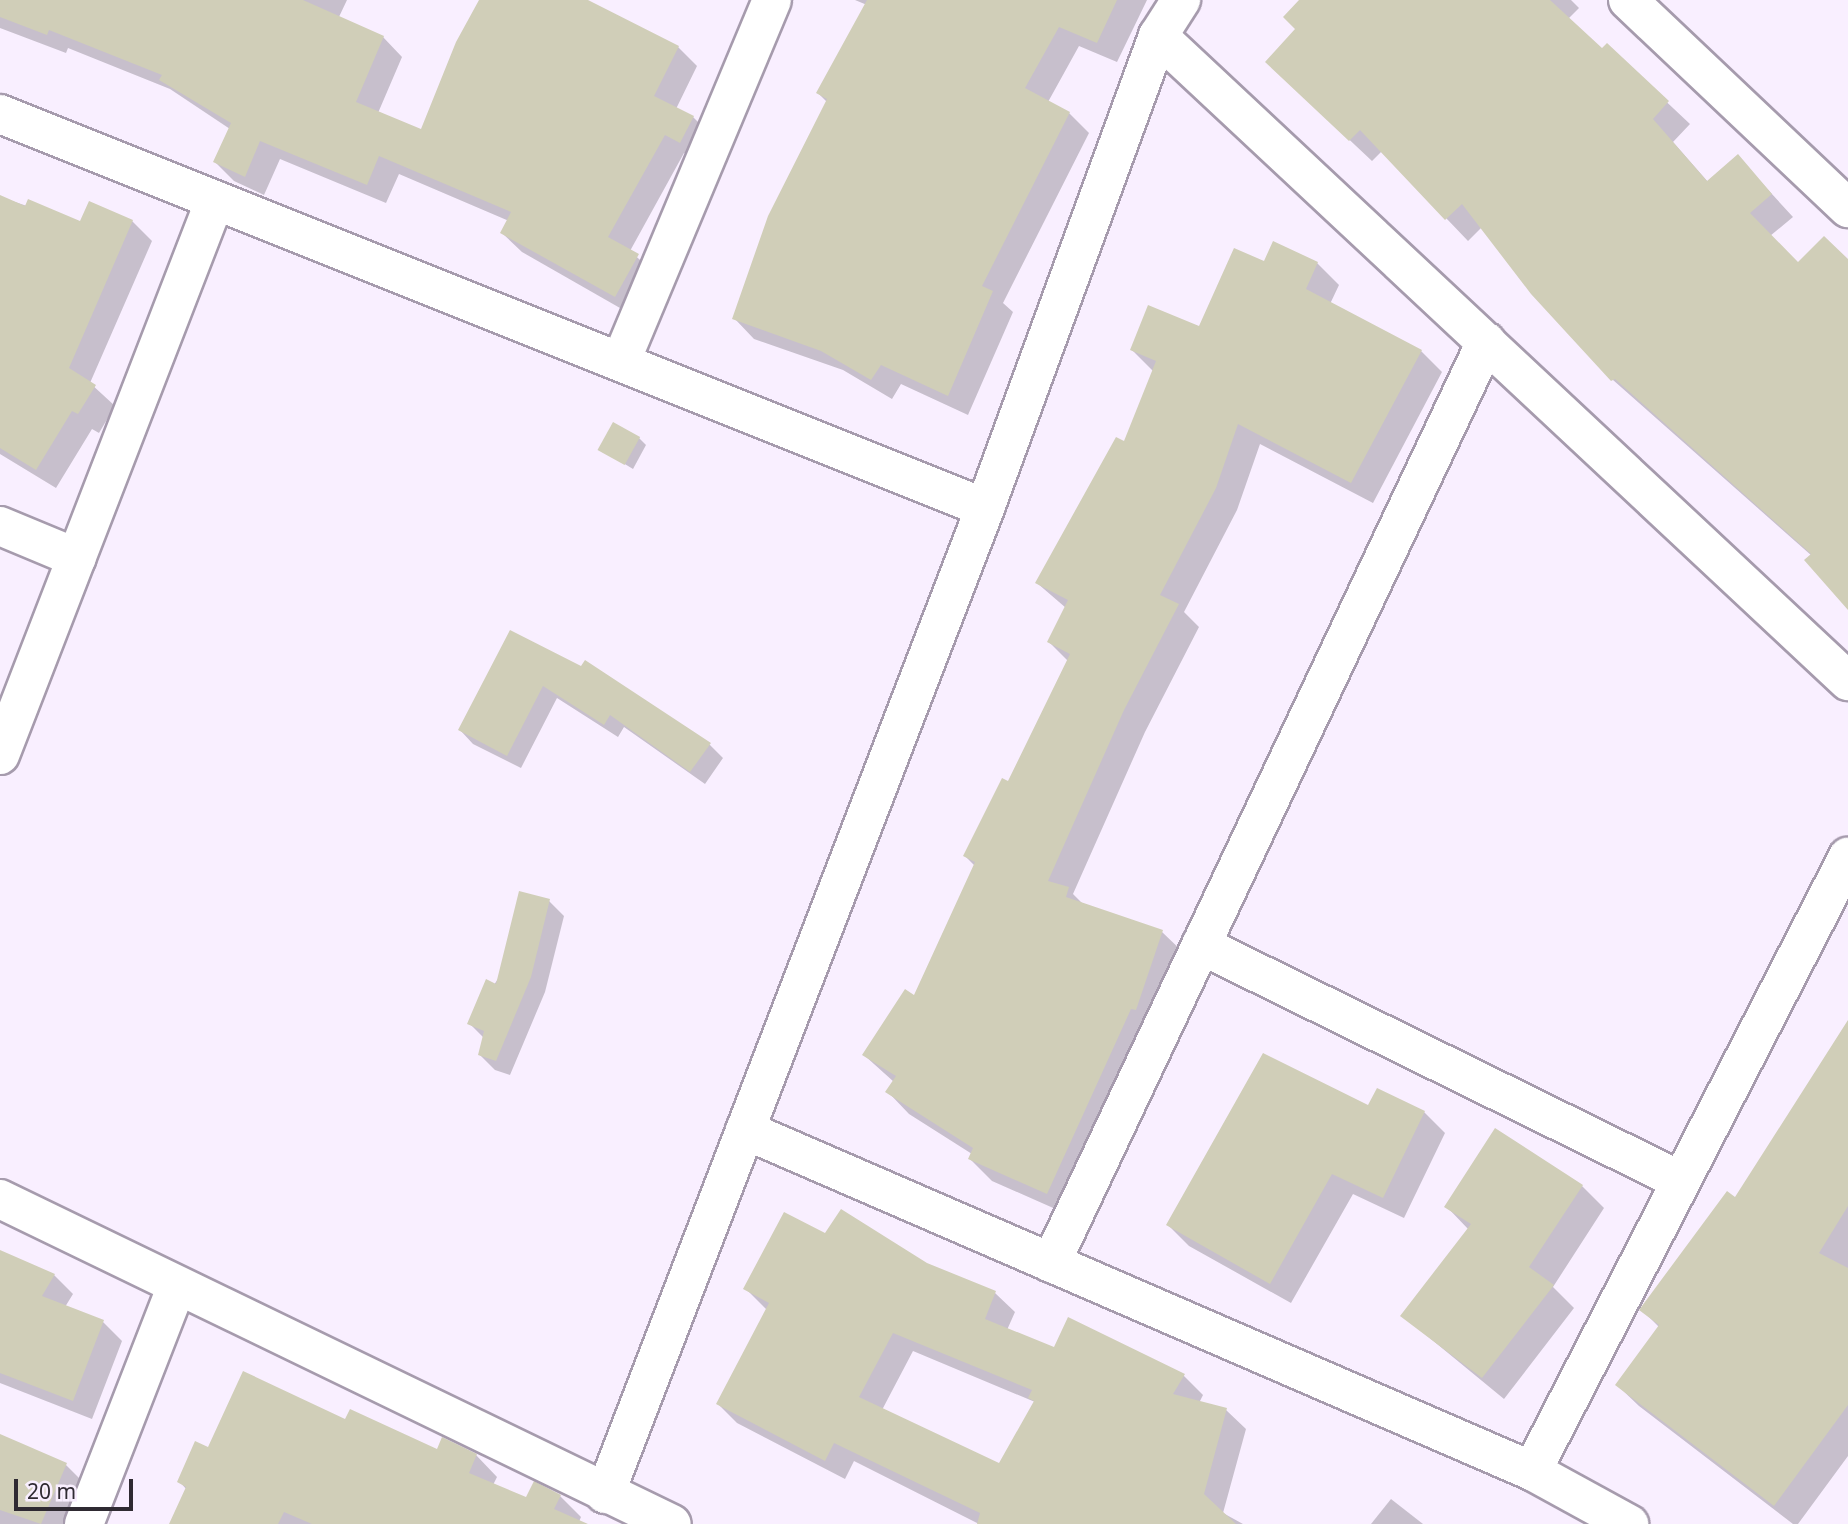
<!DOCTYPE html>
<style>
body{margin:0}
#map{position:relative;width:1848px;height:1524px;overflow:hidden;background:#f9efff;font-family:"Noto Sans",sans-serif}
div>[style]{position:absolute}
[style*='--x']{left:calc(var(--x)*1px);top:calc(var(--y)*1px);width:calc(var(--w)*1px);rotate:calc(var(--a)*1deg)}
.shadow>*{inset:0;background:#0003}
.building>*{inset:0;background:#d0ceb8;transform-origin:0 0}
.roads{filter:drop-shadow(2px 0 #a69bad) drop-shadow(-2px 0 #a69bad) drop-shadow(0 2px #a69bad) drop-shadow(0 -2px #a69bad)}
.minor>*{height:38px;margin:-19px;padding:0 19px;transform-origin:19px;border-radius:19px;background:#fff}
span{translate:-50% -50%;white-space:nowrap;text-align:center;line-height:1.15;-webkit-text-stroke:7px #f9efff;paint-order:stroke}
.scale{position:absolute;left:14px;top:1479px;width:119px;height:32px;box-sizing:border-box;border:4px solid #2f2a32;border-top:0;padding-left:9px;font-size:21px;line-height:24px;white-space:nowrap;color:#2f2a32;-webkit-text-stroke:5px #f9efff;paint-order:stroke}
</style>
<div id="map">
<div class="shadow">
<i style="clip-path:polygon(0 0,347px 0,338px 19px,383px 37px,402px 57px,378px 113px,422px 131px,481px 0,576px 0,678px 47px,697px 66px,676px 109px,693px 117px,713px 137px,700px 161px,684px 153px,630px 251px,657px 275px,634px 316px,522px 252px,502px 233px,509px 221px,399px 174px,386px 203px,280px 159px,264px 195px,234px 181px,215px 162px,230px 129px,170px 89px,68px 48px,66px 53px,0 28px)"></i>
<i style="clip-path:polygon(855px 0,1147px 0,1117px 62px,1079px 46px,1048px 102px,1069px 113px,1089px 133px,1003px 303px,1013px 312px,968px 415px,901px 384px,892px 399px,843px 370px,754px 339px,734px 318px,828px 103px,818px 93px,867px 5px)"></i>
<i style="clip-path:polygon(1301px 0,1571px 0,1579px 8px,1568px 19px,1603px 51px,1607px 46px,1690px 124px,1673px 142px,1708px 182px,1738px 157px,1793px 217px,1770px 236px,1798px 264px,1848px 262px,1848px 607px,1812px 556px,1613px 380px,1482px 227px,1468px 241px,1382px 151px,1372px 161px,1289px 83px)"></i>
<i style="clip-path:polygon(0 197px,81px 224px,132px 221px,152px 241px,90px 383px,115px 406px,99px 433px,92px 429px,56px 488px,0 454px)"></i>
<i style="clip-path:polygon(1265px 263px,1317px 263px,1339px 285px,1330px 304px,1421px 351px,1442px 372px,1373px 503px,1260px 444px,1237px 510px,1184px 612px,1199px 627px,1145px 732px,1073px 894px,1085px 906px,1162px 932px,1184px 953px,1069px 1215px,992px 1181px,970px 1159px,972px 1154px,909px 1114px,888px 1092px,894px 1082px,864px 1055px,915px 998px,975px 866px,965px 856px,1009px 783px,1069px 662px,1049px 642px,1066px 608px,1037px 583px,1125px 443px,1154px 372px,1132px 350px,1200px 328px)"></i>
<i style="clip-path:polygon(639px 438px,646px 445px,633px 469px,600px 449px)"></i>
<i style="clip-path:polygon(511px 632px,710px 745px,723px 758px,705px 784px,624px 727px,618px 737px,557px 698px,521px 768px,473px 744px,460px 730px)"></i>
<i style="clip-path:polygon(549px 901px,564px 916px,545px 992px,510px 1075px,495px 1070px,480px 1055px,484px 1038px,469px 1023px)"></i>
<i style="clip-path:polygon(1848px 1021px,1848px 1456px,1798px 1524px,1793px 1524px,1639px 1406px,1617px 1385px,1659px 1327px,1642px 1310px,1736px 1199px)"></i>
<i style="clip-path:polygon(1369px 1107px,1424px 1112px,1445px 1133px,1404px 1218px,1353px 1194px,1291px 1303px,1189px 1246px,1168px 1225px)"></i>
<i style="clip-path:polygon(1496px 1130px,1582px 1186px,1604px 1208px,1553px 1287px,1574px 1308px,1504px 1399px,1403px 1316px,1469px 1230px,1446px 1206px)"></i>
<i style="clip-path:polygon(evenodd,826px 1236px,926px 1265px,995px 1293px,1015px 1312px,1007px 1330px,1054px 1349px,1184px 1376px,1203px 1395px,1199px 1403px,1226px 1410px,1246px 1429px,1223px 1513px,1243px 1524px,979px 1524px,854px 1461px,845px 1479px,737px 1423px,718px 1404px,767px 1310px,746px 1289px,826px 1236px,913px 1351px,1035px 1402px,999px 1465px,882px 1410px,913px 1351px)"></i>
<i style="clip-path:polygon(0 1252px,54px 1275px,73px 1294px,65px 1307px,103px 1322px,122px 1341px,92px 1419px,0 1383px)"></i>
<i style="clip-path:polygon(346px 1421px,438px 1451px,476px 1455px,497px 1477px,493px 1485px,527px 1500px,560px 1496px,581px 1517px,578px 1524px,171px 1524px,187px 1490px,179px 1481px,208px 1450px)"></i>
<i style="clip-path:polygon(0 1436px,66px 1465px,84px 1483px,67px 1524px,0 1524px)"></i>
<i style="clip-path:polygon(1391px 1499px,1423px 1524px,1371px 1524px)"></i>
</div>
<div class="building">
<i style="clip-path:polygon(0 0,303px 0,384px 36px,356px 102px,421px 129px,456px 42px,479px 0,588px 0,679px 46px,654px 96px,694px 116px,680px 143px,665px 135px,608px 237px,639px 254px,615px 297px,500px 233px,511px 212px,379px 156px,367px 185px,260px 141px,245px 177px,213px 162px,231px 123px,159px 80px,162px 75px,49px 30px,47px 35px,0 17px)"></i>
<i style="clip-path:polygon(867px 0,1117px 0,1097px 43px,1059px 27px,1025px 88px,1070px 112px,982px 286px,993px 291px,948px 396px,881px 365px,871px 380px,821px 351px,732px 319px,768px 216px,827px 99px,816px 93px)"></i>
<i style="clip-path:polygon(1299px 0,1550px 0,1602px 48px,1607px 43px,1669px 101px,1653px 119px,1707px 181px,1738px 154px,1772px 194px,1750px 213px,1798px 262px,1824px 236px,1848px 259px,1848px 610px,1804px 560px,1811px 554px,1615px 379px,1611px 381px,1531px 294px,1462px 204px,1445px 220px,1360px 130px,1349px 141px,1265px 62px,1295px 29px,1283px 17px)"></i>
<i style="clip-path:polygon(0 195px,25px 206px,28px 199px,80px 221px,89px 201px,133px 220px,69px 368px,96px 385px,78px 414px,72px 411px,36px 470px,0 448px)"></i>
<i style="clip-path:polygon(1273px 241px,1318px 262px,1306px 289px,1422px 350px,1351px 483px,1238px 424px,1216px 488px,1160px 595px,1179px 604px,1124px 710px,1048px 881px,1069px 887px,1066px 897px,1163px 930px,1136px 1010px,1131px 1009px,1047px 1194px,968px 1159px,973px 1148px,885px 1092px,896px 1076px,862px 1055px,905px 989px,914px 995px,975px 862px,963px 856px,1002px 778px,1008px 781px,1070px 654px,1047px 642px,1068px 600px,1035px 583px,1116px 437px,1124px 441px,1156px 361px,1130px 350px,1148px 305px,1199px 326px,1234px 248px,1264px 261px)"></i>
<i style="left:613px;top:422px;width:31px;height:32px;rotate:29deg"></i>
<i style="clip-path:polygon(510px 630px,581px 666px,585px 660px,711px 743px,690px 772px,610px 715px,604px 725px,543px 686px,507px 756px,458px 730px)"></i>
<i style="clip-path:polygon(519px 891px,550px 899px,531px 977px,496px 1061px,478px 1055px,484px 1031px,467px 1024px,486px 979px,496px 984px)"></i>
<i style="clip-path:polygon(1848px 1020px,1848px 1206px,1819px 1253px,1848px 1268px,1848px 1405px,1774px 1506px,1615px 1385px,1659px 1325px,1639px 1310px,1727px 1191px,1735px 1197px)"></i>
<i style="clip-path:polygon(1263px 1053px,1368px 1105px,1377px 1088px,1425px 1111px,1383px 1198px,1332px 1174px,1270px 1284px,1166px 1225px)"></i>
<i style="clip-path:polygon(1495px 1128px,1583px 1185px,1529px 1267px,1554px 1285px,1482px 1378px,1400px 1316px,1471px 1224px,1444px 1207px)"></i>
<i style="clip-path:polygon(evenodd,841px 1209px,927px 1263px,996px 1291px,985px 1319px,1054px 1347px,1068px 1317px,1185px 1374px,1173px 1394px,1227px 1408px,1204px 1494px,1236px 1524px,977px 1524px,980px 1513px,834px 1443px,825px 1461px,716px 1404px,769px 1303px,743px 1289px,784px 1212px,825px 1233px,841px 1209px,893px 1333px,1032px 1390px,1028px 1398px,1034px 1401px,999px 1463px,859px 1397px,893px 1333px)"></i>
<i style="clip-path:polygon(0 1250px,55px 1274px,42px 1296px,104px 1320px,73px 1401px,0 1373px)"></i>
<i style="clip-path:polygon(243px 1371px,345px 1419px,350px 1409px,437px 1449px,442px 1437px,477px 1454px,469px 1473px,526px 1497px,534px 1481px,561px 1495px,554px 1509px,588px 1524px,312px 1524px,284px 1512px,278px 1524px,169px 1524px,186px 1487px,177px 1482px,195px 1441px,208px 1447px)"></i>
<i style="clip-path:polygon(0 1434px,67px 1463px,41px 1524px,0 1510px)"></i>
</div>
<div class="roads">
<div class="minor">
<i style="--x:1628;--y:0;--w:303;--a:43.4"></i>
<i style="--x:1158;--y:36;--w:945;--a:43.07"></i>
<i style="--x:0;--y:114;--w:1061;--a:21.8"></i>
<i style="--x:621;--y:361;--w:391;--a:-67.3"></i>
<i style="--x:0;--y:526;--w:83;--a:22.6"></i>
<i style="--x:0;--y:755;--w:595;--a:-68.82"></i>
<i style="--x:1201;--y:945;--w:535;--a:26.18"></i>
<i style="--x:745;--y:1130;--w:858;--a:23.43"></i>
<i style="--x:1532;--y:1471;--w:111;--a:28.7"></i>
<i style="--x:0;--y:1199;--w:746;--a:25.81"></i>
<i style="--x:1051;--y:1263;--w:1019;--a:-64.72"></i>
<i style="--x:1532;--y:1471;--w:691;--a:-62.77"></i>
<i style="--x:605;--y:1494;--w:1057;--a:-68.92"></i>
<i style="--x:985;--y:508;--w:503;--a:-69.87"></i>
<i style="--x:1158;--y:36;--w:43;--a:-57.4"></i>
<i style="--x:84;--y:1524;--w:256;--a:-68.7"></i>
</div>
</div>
<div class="scale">20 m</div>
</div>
